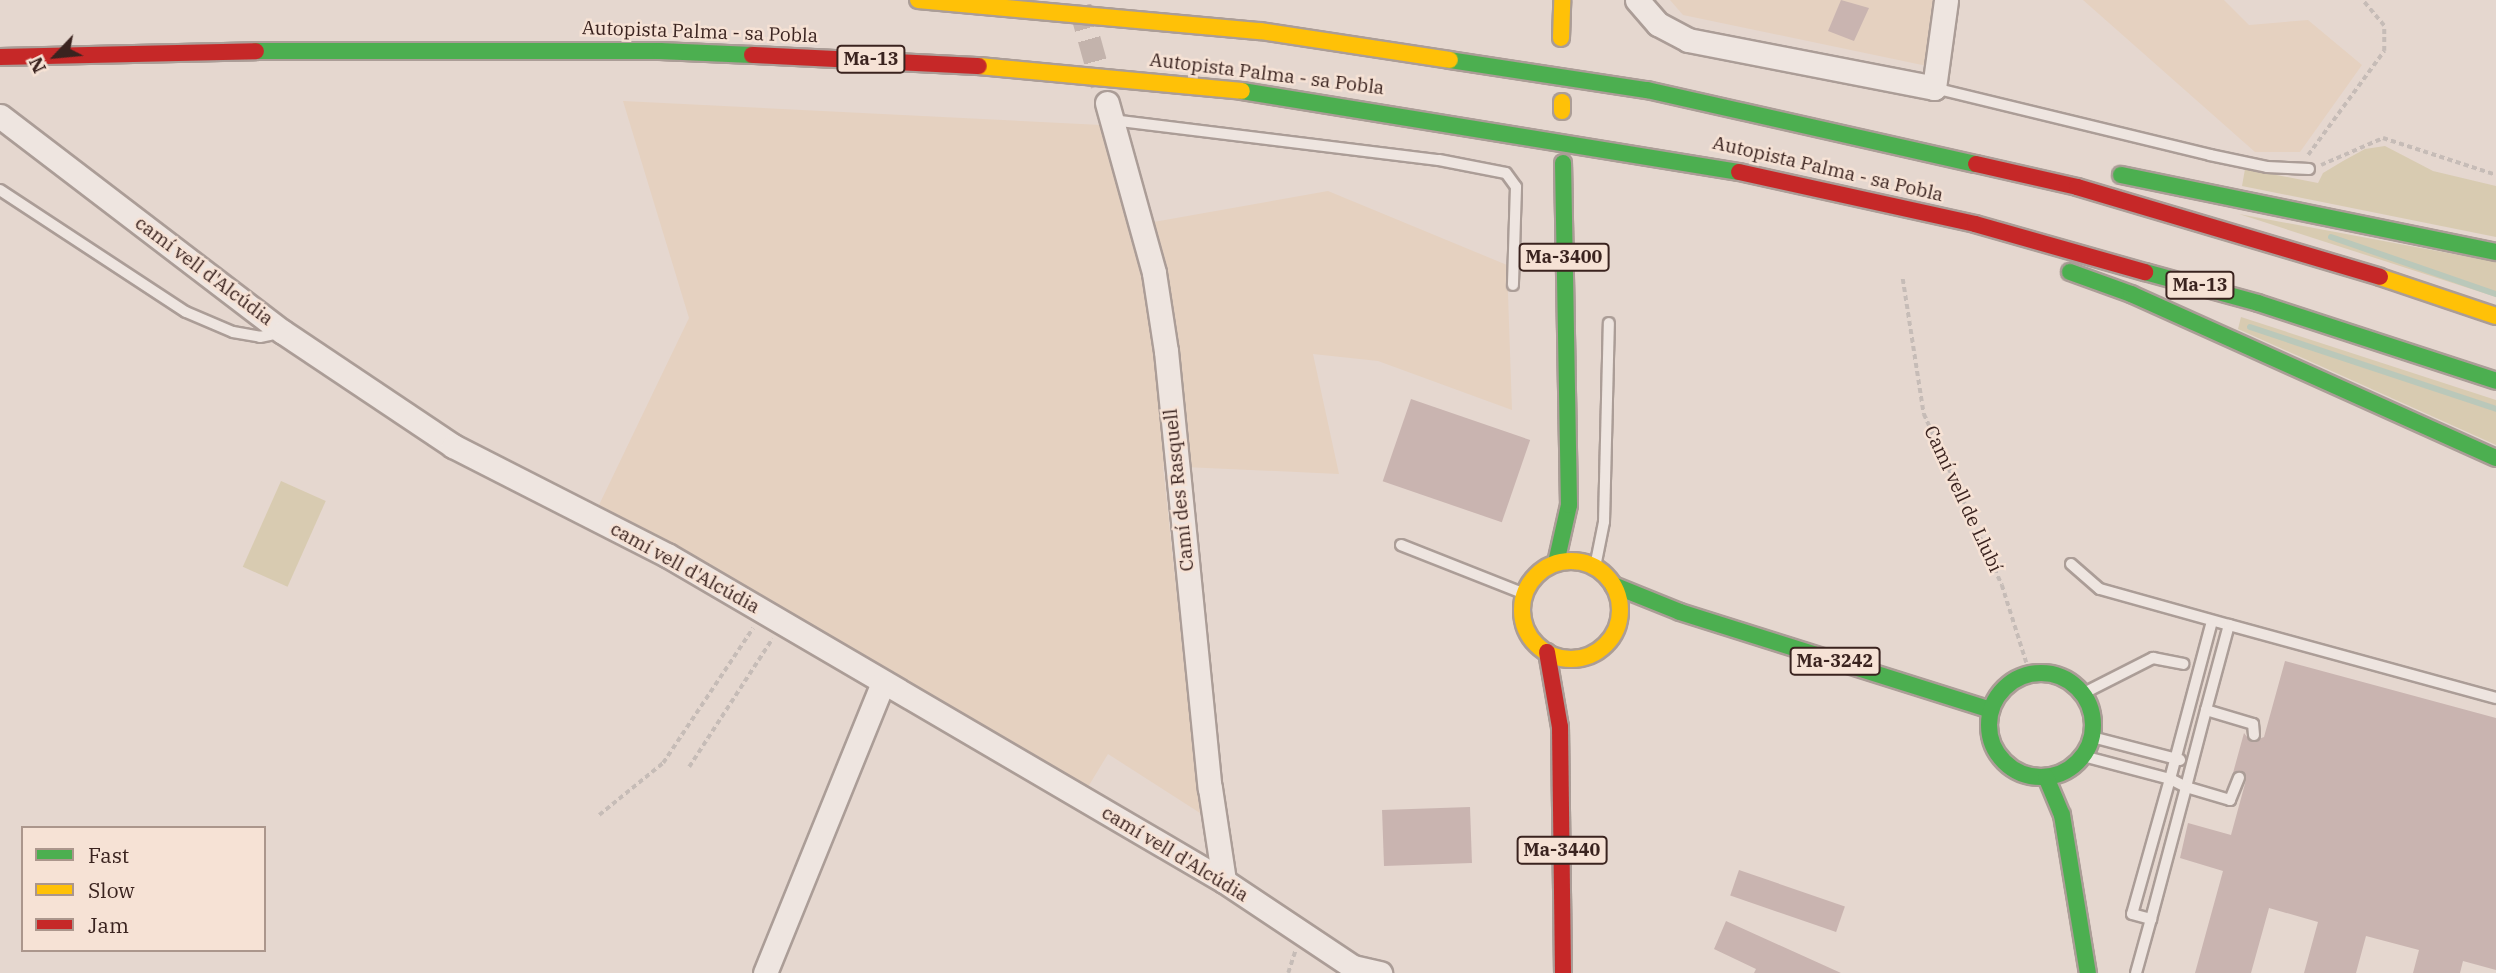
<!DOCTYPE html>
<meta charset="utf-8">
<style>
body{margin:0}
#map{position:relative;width:2496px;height:973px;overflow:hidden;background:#e5d7cf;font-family:"IBM Plex Serif",serif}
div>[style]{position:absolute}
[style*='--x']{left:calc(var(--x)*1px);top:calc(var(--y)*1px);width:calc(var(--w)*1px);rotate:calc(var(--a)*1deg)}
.farmland>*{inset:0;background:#e5d1c0}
.green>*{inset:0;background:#d8cbb1;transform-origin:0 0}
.stream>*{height:6px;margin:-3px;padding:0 3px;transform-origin:3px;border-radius:3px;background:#bac8ba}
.building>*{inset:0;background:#c9b4b0;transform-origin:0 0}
.street-tunnel>*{height:23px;margin-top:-11.5px;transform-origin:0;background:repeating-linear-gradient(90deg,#c3b3ac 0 23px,transparent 0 34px)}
.path>*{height:3.5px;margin-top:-1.75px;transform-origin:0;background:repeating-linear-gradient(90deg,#c6bcb7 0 5px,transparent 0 8.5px)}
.roads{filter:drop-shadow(2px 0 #ab9d97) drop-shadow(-2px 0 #ab9d97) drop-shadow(0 2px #ab9d97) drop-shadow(0 -2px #ab9d97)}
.lane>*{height:10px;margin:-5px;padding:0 5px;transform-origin:5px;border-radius:5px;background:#eee5e0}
.street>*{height:23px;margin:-11.5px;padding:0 11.5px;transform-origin:11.5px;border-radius:11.5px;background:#eee5e0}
.fast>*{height:16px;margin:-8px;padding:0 8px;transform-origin:8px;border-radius:8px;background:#4caf50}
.fast>.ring{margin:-8px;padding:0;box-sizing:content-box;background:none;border:16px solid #4caf50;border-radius:50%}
.slow>*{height:16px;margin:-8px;padding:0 8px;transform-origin:8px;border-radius:8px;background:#ffc107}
.slow>.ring{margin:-8px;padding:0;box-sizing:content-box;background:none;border:16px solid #ffc107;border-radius:50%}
.jam>*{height:16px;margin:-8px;padding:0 8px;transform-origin:8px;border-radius:8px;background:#c62828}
span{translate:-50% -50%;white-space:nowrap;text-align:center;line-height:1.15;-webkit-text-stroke:5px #f6e2d5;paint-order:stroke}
.shield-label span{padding:2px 5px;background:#f6e2d5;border:2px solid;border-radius:5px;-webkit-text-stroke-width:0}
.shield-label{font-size:18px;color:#3a231f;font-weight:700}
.street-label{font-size:19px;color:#3a231f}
.legend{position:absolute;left:21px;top:826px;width:245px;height:126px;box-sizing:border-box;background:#f6e2d5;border:2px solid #ab968c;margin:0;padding:9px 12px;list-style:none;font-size:21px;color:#3a231f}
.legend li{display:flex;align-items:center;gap:14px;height:35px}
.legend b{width:35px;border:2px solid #ab968c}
.north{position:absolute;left:21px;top:21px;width:70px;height:70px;-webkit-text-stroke:5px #f6e2d5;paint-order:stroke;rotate:244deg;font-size:19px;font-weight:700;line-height:28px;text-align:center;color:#3a231f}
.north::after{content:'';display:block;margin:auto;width:24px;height:32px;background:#3a231f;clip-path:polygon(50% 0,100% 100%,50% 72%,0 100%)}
</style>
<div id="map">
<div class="farmland">
<i style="clip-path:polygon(1670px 0,1935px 0,1927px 66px,1683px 15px)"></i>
<i style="clip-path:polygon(2083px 0,2224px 0,2249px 25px,2308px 20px,2362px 65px,2300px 152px,2255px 152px)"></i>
<i style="clip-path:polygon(623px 101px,1101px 125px,1131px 226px,1328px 191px,1507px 265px,1512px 410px,1378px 361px,1313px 354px,1339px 474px,1163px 466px,1200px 813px,1108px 754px,1088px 787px,599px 505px,689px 318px)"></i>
</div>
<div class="green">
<i style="clip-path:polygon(2385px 146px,2433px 171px,2496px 186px,2496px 237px,2242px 186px,2245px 169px,2318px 183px,2323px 173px,2343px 161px,2365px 149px)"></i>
<i style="clip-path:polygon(2239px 214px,2496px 262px,2496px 297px)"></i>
<i style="clip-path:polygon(2241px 317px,2496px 400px,2496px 445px,2238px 329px)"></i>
<i style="left:281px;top:481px;width:49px;height:94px;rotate:24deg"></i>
</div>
<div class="stream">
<i style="--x:2331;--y:237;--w:175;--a:19.1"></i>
<i style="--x:2250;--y:327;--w:259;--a:18.4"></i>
</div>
<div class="building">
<i style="clip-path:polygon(1841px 0,1869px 8px,1854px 41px,1828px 31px)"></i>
<i style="left:1411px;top:399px;width:126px;height:87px;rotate:19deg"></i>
<i style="clip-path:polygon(2285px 661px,2496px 718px,2496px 970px,2463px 961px,2460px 973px,2413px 973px,2419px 950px,2366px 936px,2356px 973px,2304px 973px,2318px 922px,2269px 908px,2251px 973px,2195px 973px,2223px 871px,2180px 858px,2188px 823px,2231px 835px,2246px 780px,2243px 771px,2233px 773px,2244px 733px,2251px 742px,2264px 737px)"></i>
<i style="left:1470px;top:807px;width:56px;height:88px;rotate:88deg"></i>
<i style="left:1739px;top:870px;width:112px;height:27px;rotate:19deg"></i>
<i style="clip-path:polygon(1726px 921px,1841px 973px,1754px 973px,1756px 969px,1714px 949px)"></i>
</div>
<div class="street-tunnel">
<i style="--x:1080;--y:6;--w:82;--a:74.4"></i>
</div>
<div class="path">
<i style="--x:2308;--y:155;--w:129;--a:-53.8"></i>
<i style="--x:2384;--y:51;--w:25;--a:-90"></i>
<i style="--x:2384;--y:26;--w:34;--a:-130"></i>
<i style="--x:2321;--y:165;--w:68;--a:-23.5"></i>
<i style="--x:2383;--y:138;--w:119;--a:18.1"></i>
<i style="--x:1903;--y:279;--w:137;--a:81.2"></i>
<i style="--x:1924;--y:414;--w:188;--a:65.5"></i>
<i style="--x:2002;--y:585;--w:93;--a:72.5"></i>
<i style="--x:689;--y:767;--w:153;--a:-57"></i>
<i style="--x:599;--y:815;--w:82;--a:-39.1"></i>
<i style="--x:663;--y:763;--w:162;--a:-56.3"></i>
<i style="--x:1288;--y:973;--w:23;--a:-72"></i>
</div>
<div class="roads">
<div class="lane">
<i style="--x:1934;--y:88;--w:284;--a:13.6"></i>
<i style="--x:2210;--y:155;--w:58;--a:11.9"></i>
<i style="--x:2267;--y:167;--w:42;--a:2.7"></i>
<i style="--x:1112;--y:120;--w:329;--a:7"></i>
<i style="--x:1439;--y:160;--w:68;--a:11"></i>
<i style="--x:1506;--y:173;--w:17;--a:54"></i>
<i style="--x:1516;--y:187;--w:98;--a:91.8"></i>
<i style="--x:0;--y:190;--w:222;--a:33.3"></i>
<i style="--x:186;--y:312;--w:51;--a:23.1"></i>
<i style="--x:233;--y:332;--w:27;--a:10"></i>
<i style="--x:260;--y:337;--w:24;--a:-12"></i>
<i style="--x:1401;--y:545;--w:133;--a:21.6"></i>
<i style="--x:2071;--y:564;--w:38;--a:41"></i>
<i style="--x:2100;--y:589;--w:134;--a:15.6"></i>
<i style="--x:1595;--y:567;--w:46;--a:-78.7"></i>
<i style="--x:1604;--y:522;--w:199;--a:-88.6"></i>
<i style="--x:2082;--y:694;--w:80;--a:-26.9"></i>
<i style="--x:2153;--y:658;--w:31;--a:11"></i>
<i style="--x:2206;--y:710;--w:80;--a:104.6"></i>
<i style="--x:2186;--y:787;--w:18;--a:-153"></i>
<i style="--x:2170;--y:779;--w:163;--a:-75.1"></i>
<i style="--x:2254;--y:735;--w:11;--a:-95"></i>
<i style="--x:2253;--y:724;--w:49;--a:-163.4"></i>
<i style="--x:2206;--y:710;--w:88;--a:-74.9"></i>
<i style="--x:2229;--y:625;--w:277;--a:15.3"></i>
<i style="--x:2092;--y:737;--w:91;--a:14.6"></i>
<i style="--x:2083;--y:756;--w:90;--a:14.8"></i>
<i style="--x:2170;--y:779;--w:140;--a:105.7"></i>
<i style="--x:2132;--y:914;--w:20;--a:15"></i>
<i style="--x:2151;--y:919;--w:137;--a:-75.1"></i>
<i style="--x:2186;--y:787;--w:46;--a:16.5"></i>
<i style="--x:2230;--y:800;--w:24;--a:-68"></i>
<i style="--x:2136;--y:973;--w:56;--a:-74.5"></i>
</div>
<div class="street">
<i style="--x:1637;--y:0;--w:32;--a:49"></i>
<i style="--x:1658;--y:24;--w:34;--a:28"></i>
<i style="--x:1688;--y:40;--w:251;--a:11"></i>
<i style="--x:1934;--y:88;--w:89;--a:-82.2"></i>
<i style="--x:1107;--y:103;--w:176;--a:74.5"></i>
<i style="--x:1154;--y:273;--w:79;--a:81.3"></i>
<i style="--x:1166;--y:351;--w:439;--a:84.3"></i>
<i style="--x:1210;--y:788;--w:94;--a:81.4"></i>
<i style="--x:0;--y:116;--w:356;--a:37.4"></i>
<i style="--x:283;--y:332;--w:205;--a:33.8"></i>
<i style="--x:453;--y:446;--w:240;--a:27"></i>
<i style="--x:667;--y:555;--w:645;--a:30.34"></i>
<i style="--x:1224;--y:881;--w:155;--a:33.7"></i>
<i style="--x:1353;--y:967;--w:28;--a:13"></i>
<i style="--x:765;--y:973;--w:313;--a:-67.9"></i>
</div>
<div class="fast">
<i style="--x:256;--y:51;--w:404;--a:0"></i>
<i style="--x:660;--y:51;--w:92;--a:2.5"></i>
<i style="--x:1450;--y:60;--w:199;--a:8.7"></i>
<i style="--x:1647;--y:90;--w:337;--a:12.7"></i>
<i style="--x:1242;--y:91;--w:504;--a:9.26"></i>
<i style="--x:2121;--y:175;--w:383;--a:11.6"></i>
<i style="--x:2070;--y:272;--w:65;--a:19.8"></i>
<i style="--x:2131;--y:294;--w:400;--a:24.2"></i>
<i style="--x:2145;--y:272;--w:117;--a:15.3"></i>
<i style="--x:2258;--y:303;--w:250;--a:18.1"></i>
<i style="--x:1556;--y:563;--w:59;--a:-77.4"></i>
<i style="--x:1569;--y:505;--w:342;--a:-91"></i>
<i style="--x:1613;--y:585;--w:72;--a:21.9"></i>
<i style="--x:1680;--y:612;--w:326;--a:17.5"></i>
<i class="ring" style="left:1989px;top:673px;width:88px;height:88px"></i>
<i style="--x:2046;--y:777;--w:41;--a:67.2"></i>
<i style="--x:2062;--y:815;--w:160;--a:80.7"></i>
</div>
<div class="slow">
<i style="--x:918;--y:0;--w:344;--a:5.2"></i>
<i style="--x:1261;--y:31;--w:191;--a:8.7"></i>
<i style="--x:1561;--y:38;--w:38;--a:-88"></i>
<i style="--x:979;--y:66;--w:264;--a:5.4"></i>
<i style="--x:1562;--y:102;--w:9;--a:90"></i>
<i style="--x:2380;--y:277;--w:122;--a:18.6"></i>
<i class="ring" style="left:1522px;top:561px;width:82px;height:82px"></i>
</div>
<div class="jam">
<i style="--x:752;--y:55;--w:227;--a:2.8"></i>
<i style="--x:0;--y:57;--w:256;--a:-1.3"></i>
<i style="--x:1976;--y:164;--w:104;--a:12.8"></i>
<i style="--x:2077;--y:187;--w:316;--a:16.5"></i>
<i style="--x:1739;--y:172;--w:242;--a:12.4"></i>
<i style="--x:1975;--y:224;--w:177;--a:15.8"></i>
<i style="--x:1547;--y:652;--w:76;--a:80.2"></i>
<i style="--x:1560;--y:727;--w:246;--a:89.3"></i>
</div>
</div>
<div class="shield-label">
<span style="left:871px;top:59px">Ma-13</span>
<span style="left:1564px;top:257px">Ma-3400</span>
<span style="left:2200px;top:285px">Ma-13</span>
<span style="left:1835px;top:661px">Ma-3242</span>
<span style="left:1562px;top:850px">Ma-3440</span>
</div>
<div class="street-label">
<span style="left:700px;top:32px;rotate:2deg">Autopista Palma - sa Pobla</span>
<span style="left:1267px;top:74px;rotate:7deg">Autopista Palma - sa Pobla</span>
<span style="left:1828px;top:169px;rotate:13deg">Autopista Palma - sa Pobla</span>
<span style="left:204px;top:271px;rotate:37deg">camí vell d'Alcúdia</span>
<span style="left:1179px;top:490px;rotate:-96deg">Camí des Rasquell</span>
<span style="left:1963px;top:499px;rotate:65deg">Camí vell de Llubí</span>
<span style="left:685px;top:568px;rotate:29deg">camí vell d'Alcúdia</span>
<span style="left:1175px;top:854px;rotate:31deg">camí vell d'Alcúdia</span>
</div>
<ul class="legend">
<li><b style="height:9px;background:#4caf50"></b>Fast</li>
<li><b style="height:9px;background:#ffc107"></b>Slow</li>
<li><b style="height:9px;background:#c62828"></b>Jam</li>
</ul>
<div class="north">N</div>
</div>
